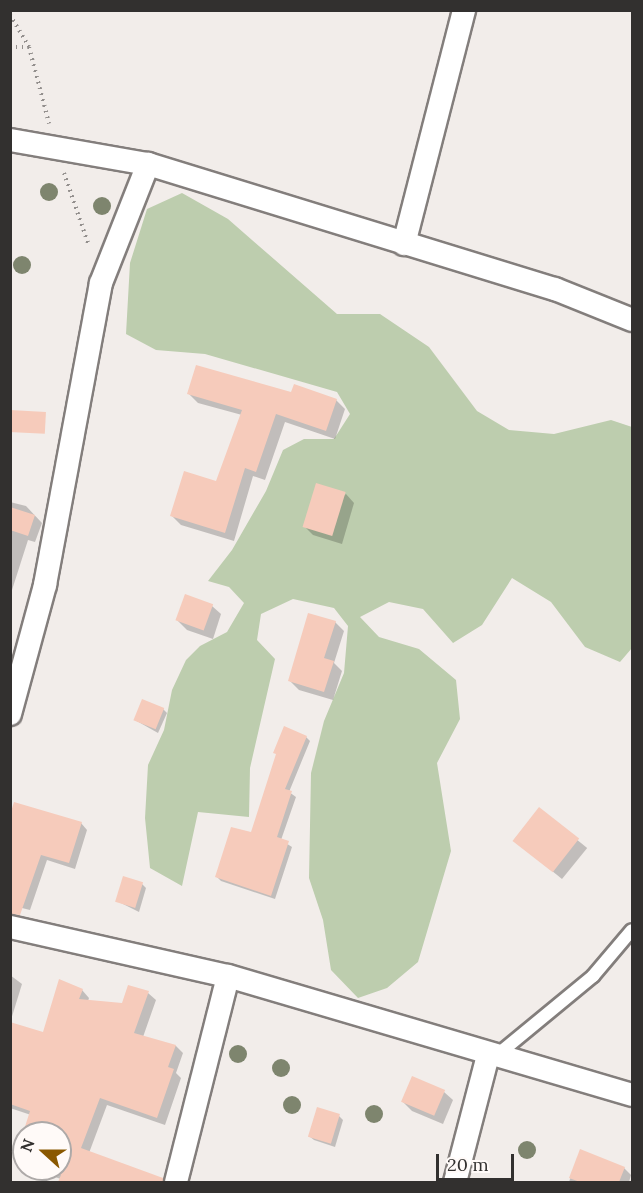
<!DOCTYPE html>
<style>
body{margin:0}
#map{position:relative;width:643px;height:1193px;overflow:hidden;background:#f2edea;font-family:Lora,serif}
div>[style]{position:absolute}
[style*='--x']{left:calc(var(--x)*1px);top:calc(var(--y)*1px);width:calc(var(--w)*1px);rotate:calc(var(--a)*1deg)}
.green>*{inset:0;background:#bdcdae}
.shadow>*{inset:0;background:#0003;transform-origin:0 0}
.building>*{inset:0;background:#f6cbbb;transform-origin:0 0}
.path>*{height:4px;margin-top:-2px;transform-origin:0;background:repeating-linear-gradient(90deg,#938f8d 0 1.5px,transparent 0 6px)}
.roads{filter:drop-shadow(2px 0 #837e7c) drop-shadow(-2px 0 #837e7c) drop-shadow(0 2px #837e7c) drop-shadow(0 -2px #837e7c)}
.lane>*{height:12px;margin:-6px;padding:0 6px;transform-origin:6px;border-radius:6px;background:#fff}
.street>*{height:22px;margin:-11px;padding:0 11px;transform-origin:11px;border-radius:11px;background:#fff}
.trees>*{width:18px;height:18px;margin:-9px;border-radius:50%;background:#7e856e}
span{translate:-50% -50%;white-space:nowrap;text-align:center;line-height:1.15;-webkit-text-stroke:5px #fffaf8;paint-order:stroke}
.frame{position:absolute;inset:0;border:12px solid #32302f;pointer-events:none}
.north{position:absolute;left:12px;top:1121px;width:60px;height:60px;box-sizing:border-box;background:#fffaf8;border:2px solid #ada9a8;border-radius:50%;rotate:291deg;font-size:16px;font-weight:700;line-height:24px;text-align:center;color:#32302f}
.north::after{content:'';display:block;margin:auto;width:21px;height:27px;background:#8a5800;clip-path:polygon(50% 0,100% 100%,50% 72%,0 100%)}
.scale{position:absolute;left:436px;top:1154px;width:78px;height:27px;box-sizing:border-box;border:3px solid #32302f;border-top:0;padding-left:8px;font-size:18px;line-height:21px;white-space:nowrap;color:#32302f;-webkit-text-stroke:4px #fffaf8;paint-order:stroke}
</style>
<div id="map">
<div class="green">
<i style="clip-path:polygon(182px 193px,228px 219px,337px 314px,380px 314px,429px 347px,477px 411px,509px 430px,554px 434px,611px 420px,632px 427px,632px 648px,620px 662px,585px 647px,551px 602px,512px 578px,482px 625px,453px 643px,423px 609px,389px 602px,360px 617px,379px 637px,419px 649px,456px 680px,460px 719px,437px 763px,451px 851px,418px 962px,387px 988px,358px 998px,331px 970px,323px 920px,309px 878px,311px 773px,324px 721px,344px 673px,348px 626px,334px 608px,293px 599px,261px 614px,257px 640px,275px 659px,250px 768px,249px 817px,198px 812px,182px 886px,150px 868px,145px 818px,148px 765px,164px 730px,172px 690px,186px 660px,200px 646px,227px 632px,244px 603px,229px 587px,208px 581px,232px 550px,266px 491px,283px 450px,304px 439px,334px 439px,350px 414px,337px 392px,205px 354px,156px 350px,126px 334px,130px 263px,147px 209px)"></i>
</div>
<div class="shadow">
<i style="clip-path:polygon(189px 394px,292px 394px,336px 400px,345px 409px,335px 439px,285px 422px,265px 480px,253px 476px,234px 541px,181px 525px,172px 516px,217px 483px,242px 415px,198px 403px)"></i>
<i style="clip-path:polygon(346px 494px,354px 503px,342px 544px,313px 535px,304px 526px)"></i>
<i style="clip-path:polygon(10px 502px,26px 506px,42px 523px,35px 542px,28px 540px,12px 590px)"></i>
<i style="clip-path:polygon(186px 596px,212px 606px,221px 614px,213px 639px,187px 630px,178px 621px)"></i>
<i style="clip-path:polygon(335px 622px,344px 631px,334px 663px,342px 671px,333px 700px,299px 690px,290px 681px)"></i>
<i style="clip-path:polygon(163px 709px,167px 713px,158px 733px,135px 720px)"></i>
<i style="clip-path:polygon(306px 737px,310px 741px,289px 792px,296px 797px,281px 840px,292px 847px,275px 899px,221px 881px,217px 877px,252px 834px)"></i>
<i style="left:539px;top:809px;width:62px;height:40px;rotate:39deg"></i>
<i style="clip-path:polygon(81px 823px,87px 830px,75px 869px,47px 860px,30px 910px,10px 905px,10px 825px)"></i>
<i style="clip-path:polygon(142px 884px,146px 888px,139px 912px,117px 901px)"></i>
<i style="clip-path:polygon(10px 975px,22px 984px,10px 1023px)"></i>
<i style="clip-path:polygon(82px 990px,89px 998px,88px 1001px,123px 1004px,148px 993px,156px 1000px,143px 1037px,176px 1046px,183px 1053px,176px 1073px,181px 1078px,165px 1125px,107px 1105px,89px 1153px,150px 1180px,149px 1182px,60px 1182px,61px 1179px,30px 1169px,60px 1169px,60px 1133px,25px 1133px,31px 1115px,10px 1108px,10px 1024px,44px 1033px)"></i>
<i style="clip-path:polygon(444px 1092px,453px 1100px,443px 1124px,412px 1111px,403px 1102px)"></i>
<i style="clip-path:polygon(339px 1116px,343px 1120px,335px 1147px,314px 1140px,309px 1136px)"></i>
<i style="clip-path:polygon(580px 1151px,624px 1168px,631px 1175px,629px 1182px,569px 1182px)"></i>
</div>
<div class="building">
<i style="clip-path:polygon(196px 365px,291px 392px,294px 384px,337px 399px,326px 431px,276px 414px,256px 472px,245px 468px,225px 533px,170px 516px,184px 471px,216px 481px,242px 410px,187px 394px)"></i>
<i style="left:10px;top:410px;width:36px;height:22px;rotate:3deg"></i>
<i style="left:316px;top:483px;width:31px;height:46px;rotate:17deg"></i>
<i style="clip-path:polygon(10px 507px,35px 515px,28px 536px,10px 530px)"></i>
<i style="left:185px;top:594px;width:30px;height:28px;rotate:20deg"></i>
<i style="clip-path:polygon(308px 613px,336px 621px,324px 658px,334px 661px,324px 692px,288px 681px)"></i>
<i style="left:142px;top:699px;width:24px;height:23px;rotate:22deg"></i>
<i style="clip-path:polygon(284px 726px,307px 736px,285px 789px,292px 791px,277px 837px,289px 841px,271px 896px,215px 877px,231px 827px,251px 832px,276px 754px,273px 753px)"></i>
<i style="clip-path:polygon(14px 802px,82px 822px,69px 863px,41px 855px,20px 915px,10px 914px,10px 815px)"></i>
<i style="left:539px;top:807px;width:51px;height:43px;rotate:38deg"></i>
<i style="left:123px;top:876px;width:21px;height:27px;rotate:17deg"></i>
<i style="clip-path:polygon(59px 979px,83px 989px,79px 999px,122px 1003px,128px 985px,149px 991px,134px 1033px,176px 1045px,168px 1067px,174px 1069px,157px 1118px,100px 1098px,81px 1148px,163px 1178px,163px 1182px,58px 1182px,61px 1175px,43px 1169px,60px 1169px,60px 1133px,24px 1133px,24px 1163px,14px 1161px,30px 1111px,10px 1104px,10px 1022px,43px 1032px)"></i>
<i style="left:412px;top:1076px;width:36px;height:28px;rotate:23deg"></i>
<i style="left:317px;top:1107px;width:24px;height:31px;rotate:17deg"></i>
<i style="clip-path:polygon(580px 1149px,625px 1167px,619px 1182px,580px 1182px,569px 1178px)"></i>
</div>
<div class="path">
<i style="--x:10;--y:15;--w:37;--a:59"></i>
<i style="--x:29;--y:47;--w:79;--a:75.3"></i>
<i style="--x:10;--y:47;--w:19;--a:0"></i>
<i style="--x:64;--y:173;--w:77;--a:71.1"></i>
</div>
<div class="roads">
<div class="lane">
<i style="--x:496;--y:1056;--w:126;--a:-39.5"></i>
<i style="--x:593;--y:976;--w:60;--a:-49.7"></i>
</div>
<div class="street">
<i style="--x:10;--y:140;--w:140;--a:9.9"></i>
<i style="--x:148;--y:164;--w:426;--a:17.1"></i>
<i style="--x:555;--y:289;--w:83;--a:21.9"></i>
<i style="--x:404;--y:244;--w:242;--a:-75.6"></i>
<i style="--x:10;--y:714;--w:134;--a:-74.8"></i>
<i style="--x:45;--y:585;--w:307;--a:-79.5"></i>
<i style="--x:101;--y:283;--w:128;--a:-68.4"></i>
<i style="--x:10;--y:927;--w:223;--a:12.7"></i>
<i style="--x:228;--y:976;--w:421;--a:16.4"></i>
<i style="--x:176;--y:1182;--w:212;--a:-75.8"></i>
<i style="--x:455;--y:1182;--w:131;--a:-75.4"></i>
</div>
</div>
<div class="trees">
<i style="left:49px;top:192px"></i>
<i style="left:102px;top:206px"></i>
<i style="left:22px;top:265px"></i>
<i style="left:238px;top:1054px"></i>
<i style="left:281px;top:1068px"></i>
<i style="left:292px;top:1105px"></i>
<i style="left:374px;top:1114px"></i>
<i style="left:527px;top:1150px"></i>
</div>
<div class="frame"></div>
<div class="north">N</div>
<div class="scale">20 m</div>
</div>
